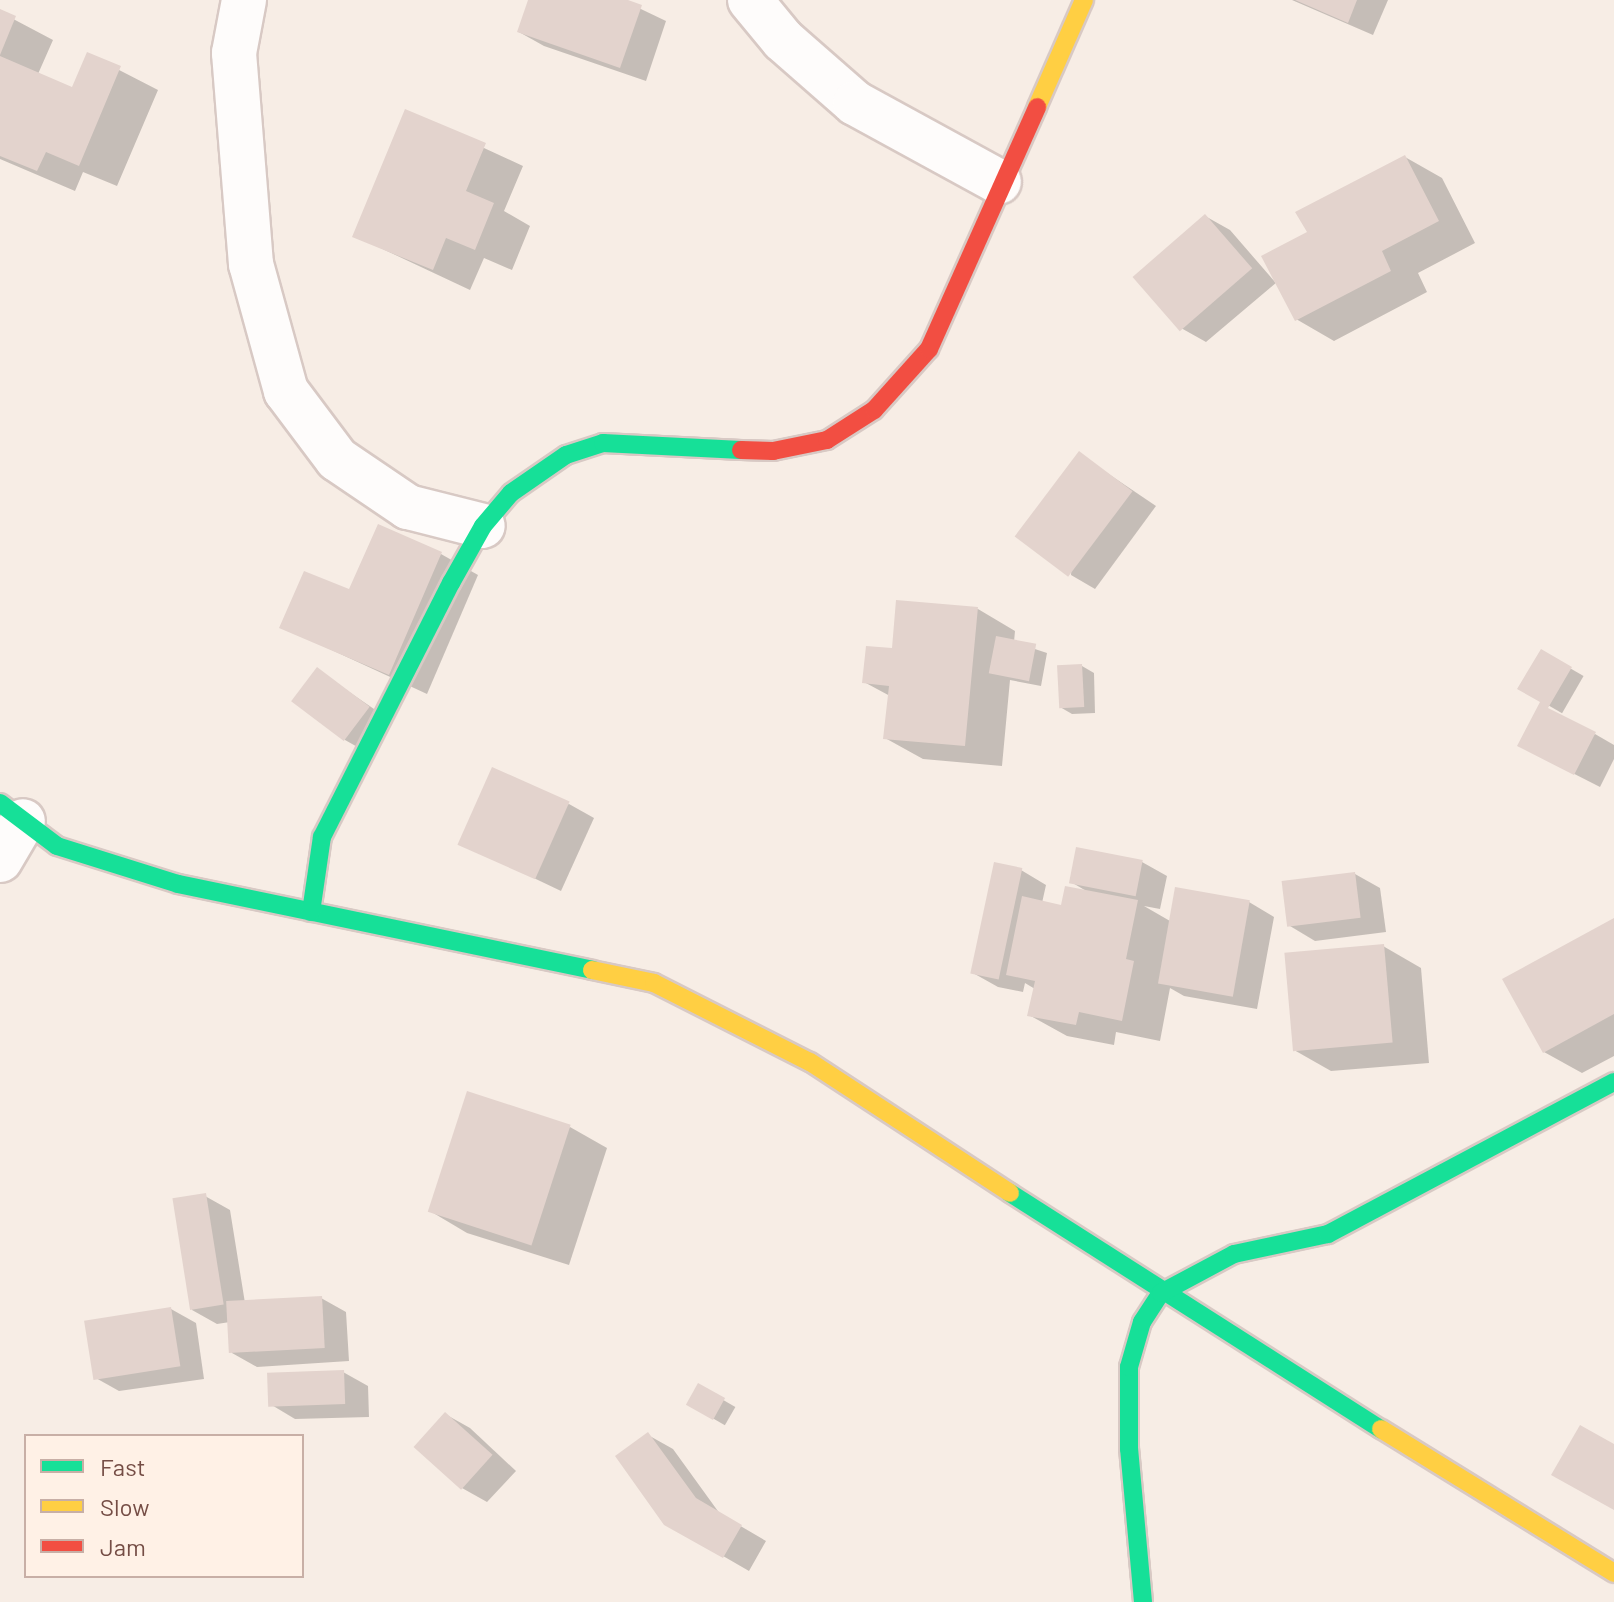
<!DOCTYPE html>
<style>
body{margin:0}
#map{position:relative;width:1614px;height:1602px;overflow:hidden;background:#f7ede5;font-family:Barlow,sans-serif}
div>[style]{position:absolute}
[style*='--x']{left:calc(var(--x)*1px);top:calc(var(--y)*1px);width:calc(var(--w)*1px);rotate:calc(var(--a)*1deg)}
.shadow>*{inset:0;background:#0003;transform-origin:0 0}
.building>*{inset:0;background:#e3d3cd;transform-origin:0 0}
.roads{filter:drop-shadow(2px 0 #d8c9c4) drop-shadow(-2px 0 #d8c9c4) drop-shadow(0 2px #d8c9c4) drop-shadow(0 -2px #d8c9c4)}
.street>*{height:44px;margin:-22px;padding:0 22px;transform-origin:22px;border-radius:22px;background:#fefcfb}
.fast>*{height:18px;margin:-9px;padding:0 9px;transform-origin:9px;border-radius:9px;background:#16e098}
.slow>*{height:18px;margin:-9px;padding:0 9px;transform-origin:9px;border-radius:9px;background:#ffcf43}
.jam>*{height:18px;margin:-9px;padding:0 9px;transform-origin:9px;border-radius:9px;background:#f24e42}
span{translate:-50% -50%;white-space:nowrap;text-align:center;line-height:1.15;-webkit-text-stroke:8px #fff1e6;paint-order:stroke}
.legend{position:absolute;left:24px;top:1434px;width:280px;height:144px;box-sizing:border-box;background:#fff1e6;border:2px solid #c8afa6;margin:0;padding:10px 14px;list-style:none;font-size:24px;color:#754d45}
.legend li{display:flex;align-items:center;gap:16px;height:40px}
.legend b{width:40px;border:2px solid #c8afa6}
</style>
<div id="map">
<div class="shadow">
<i style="clip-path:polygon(530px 0,622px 0,666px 21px,646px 81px,544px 46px,519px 32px)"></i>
<i style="clip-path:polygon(1292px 0,1388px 0,1373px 35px)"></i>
<i style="clip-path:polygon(0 12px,53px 40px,38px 74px,73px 89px,88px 54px,158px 90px,117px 186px,83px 172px,75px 191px,0 159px)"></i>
<i style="clip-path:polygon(406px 112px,523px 166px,504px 211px,530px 226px,512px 270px,484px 258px,470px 290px,355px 236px)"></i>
<i style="clip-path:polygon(1405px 157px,1442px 178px,1475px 243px,1418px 273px,1427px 292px,1334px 341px,1296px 319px,1277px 282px,1206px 342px,1181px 328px,1205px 216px,1230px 230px,1275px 282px,1309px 233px)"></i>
<i style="clip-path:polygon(1079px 454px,1156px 506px,1095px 589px,1071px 575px)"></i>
<i style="clip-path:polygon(441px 554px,478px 575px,427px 694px,282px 627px)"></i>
<i style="clip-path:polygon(898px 602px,978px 609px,1015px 631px,1014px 642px,1047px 653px,1041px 686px,1010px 680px,1002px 766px,923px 759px,885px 738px,890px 696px,864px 682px,894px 650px)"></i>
<i style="left:1542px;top:652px;width:48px;height:43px;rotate:30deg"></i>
<i style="clip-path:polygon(1082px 666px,1094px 673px,1095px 713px,1072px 714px,1060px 707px)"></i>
<i style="clip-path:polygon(317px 670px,393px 722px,370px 754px,345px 740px)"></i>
<i style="clip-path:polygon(1595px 734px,1614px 745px,1614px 759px,1600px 787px,1545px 759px)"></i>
<i style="clip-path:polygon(569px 804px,594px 818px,561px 891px,460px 843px)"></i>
<i style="clip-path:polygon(1142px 862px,1167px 876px,1160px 909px,1144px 906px,1170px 921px,1249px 902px,1274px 917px,1257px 1009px,1184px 996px,1170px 988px,1160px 1041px,1116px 1032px,1114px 1045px,1067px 1036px,1029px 1015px,1035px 989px,1025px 983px,1023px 992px,998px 987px,973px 973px,1021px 870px,1046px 885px,1042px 903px,1062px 907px,1088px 892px,1071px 882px)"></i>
<i style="clip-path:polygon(1355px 874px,1380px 888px,1386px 932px,1315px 941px,1290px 926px)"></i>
<i style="clip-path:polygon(1614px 920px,1614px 1056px,1582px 1073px,1544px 1052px)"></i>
<i style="clip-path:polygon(1383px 946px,1421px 968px,1429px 1063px,1331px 1071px,1294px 1050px)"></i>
<i style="clip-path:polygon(570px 1127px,607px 1148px,569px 1265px,467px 1233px,430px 1211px)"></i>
<i style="clip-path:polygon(205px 1196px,230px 1210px,245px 1303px,321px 1298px,346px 1312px,349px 1361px,257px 1367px,232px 1353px,230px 1322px,217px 1324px,192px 1310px)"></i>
<i style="clip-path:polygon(171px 1309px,196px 1323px,204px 1379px,119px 1391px,94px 1377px)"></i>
<i style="clip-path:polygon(343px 1372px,368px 1386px,369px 1417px,295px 1419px,270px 1404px)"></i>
<i style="left:699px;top:1386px;width:42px;height:21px;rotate:30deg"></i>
<i style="clip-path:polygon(445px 1414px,470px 1428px,516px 1471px,487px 1502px,462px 1488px)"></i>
<i style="clip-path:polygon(648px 1435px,673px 1449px,720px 1514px,766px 1541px,749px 1571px,666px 1523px)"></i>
</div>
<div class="building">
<i style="clip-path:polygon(528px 0,628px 0,642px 5px,620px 68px,517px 32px)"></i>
<i style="clip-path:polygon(1295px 0,1357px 0,1348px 23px)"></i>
<i style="clip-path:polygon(0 9px,16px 16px,0 55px)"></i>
<i style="clip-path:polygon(87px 52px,121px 66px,79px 166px,46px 152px,37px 171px,0 156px,0 56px,72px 87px)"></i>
<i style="clip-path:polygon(405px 109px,486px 143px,466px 191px,494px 203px,475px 250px,446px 238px,433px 270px,352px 237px)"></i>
<i style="clip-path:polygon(1405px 155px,1439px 221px,1382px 251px,1391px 271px,1295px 321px,1261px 256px,1307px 232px,1295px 212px)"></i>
<i style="left:1205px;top:214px;width:72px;height:96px;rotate:49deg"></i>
<i style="left:1079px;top:451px;width:67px;height:107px;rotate:37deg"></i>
<i style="clip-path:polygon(378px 524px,442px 552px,389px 675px,279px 628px,304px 571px,349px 589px)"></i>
<i style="clip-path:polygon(896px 600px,978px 607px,965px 746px,883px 739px,889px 686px,862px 683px,866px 646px,892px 648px)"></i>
<i style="left:996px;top:636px;width:41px;height:38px;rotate:11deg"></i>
<i style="clip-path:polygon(1541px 649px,1572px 667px,1548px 708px,1596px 732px,1574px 775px,1517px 746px,1540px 702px,1517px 689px)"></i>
<i style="left:1082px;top:664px;width:43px;height:25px;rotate:87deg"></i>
<i style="left:317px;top:667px;width:66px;height:43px;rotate:37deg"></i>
<i style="left:492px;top:767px;width:85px;height:85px;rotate:24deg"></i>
<i style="left:1076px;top:847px;width:68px;height:37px;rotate:11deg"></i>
<i style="left:994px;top:862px;width:29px;height:114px;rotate:12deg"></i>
<i style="left:1355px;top:872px;width:46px;height:74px;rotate:83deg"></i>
<i style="clip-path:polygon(1065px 886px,1138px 900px,1126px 959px,1134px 961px,1122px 1021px,1079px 1012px,1076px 1025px,1027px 1016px,1035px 981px,1006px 975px,1022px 896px,1061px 905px)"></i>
<i style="left:1175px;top:887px;width:76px;height:98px;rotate:10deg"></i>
<i style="clip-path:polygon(1614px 918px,1614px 1014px,1543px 1053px,1502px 979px)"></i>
<i style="left:1384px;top:944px;width:99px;height:100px;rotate:85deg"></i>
<i style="left:467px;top:1091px;width:109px;height:127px;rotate:18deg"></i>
<i style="left:206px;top:1193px;width:113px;height:34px;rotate:81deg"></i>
<i style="left:322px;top:1296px;width:52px;height:96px;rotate:87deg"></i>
<i style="left:171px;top:1307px;width:60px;height:88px;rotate:81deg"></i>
<i style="left:344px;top:1370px;width:34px;height:77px;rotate:88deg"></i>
<i style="left:698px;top:1383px;width:31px;height:25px;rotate:29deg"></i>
<i style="left:445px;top:1412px;width:64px;height:47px;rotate:42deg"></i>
<i style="clip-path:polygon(1580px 1425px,1614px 1444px,1614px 1510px,1551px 1475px)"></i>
<i style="clip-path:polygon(648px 1432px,696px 1498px,742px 1525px,723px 1558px,664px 1525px,615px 1456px)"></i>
</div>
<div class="roads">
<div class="street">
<i style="--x:244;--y:0;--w:54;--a:100.7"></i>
<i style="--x:234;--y:53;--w:212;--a:85.4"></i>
<i style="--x:251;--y:264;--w:132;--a:74.6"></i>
<i style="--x:286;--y:391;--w:85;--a:53.1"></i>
<i style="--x:337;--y:459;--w:86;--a:34.1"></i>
<i style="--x:408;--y:507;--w:77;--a:14.2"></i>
<i style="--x:750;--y:0;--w:52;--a:50.5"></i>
<i style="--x:783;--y:40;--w:96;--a:41.2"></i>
<i style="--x:855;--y:103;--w:164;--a:28.7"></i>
<i style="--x:0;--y:860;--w:45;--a:-59.5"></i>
</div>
<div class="fast">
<i style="--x:0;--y:803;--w:71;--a:37"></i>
<i style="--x:57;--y:846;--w:127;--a:17.4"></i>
<i style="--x:178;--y:884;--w:423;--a:11.7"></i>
<i style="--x:311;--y:912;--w:76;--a:-81.7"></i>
<i style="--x:322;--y:837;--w:285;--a:-63.1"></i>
<i style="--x:451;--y:583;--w:65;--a:-60.7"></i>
<i style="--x:483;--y:526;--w:43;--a:-49.7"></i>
<i style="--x:511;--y:493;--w:67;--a:-34.6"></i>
<i style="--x:566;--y:455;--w:39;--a:-18"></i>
<i style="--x:603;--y:443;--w:138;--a:2.9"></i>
<i style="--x:1010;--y:1193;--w:440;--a:32.5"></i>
<i style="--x:1143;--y:1602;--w:154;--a:-95.2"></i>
<i style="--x:1129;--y:1449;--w:82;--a:-90"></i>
<i style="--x:1129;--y:1367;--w:47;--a:-73.9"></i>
<i style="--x:1142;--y:1322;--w:35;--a:-57"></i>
<i style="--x:1161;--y:1293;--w:83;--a:-28.1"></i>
<i style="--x:1234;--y:1254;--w:96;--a:-12"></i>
<i style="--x:1328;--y:1234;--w:324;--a:-28"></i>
</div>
<div class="slow">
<i style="--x:1037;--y:107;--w:117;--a:-66.3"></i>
<i style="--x:592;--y:970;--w:63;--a:11.8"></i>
<i style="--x:654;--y:983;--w:175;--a:26.9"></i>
<i style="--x:810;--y:1062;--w:239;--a:33.2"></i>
<i style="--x:1381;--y:1429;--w:274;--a:31.7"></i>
</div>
<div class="jam">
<i style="--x:741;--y:450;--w:32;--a:2"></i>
<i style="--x:773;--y:451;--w:55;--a:-11.5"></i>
<i style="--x:827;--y:440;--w:56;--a:-32.6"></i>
<i style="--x:874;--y:410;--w:82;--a:-48"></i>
<i style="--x:929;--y:349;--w:265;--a:-65.9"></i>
</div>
</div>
<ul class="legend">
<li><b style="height:10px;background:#16e098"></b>Fast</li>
<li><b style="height:10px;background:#ffcf43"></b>Slow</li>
<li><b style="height:10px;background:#f24e42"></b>Jam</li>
</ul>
</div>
